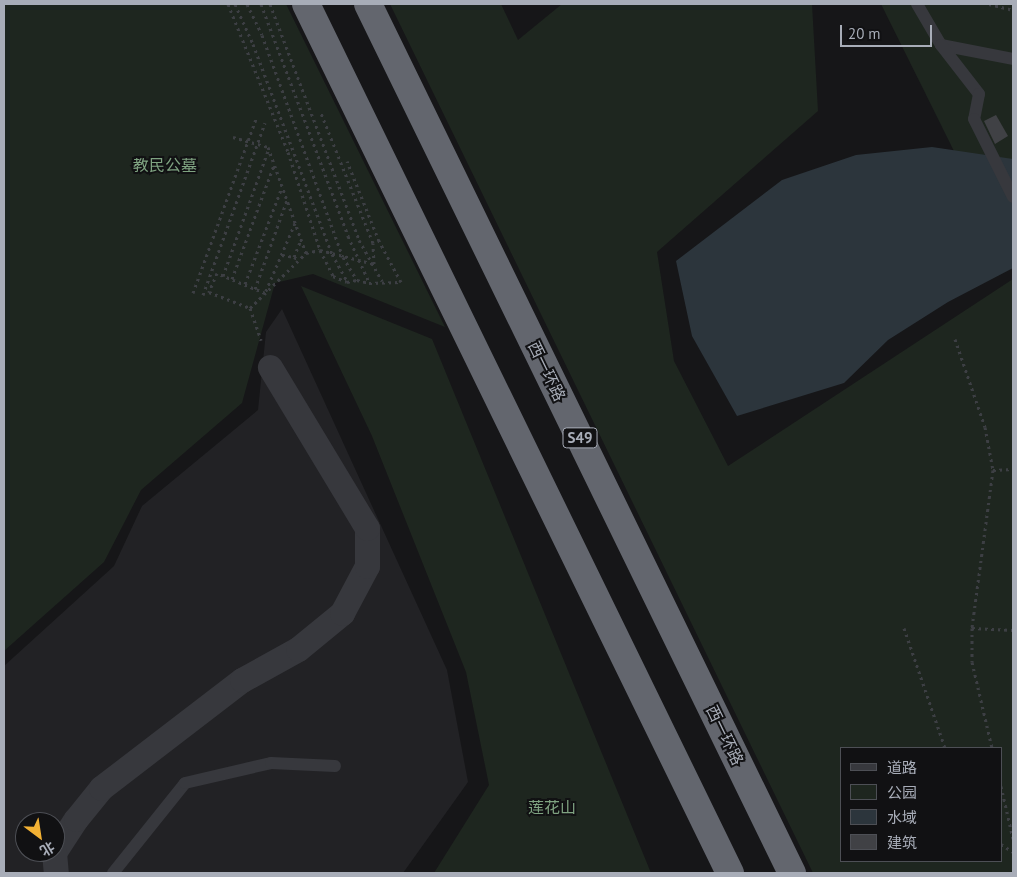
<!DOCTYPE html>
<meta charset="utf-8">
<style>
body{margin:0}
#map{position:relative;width:1017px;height:877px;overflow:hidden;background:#161618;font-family:"PT Sans","Noto Sans SC",sans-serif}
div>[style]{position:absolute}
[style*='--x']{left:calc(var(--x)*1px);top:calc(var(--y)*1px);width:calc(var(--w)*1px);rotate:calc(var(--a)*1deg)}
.built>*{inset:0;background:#222225}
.green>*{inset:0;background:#1e261f}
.water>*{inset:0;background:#2c353c}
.building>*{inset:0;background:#404145}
.path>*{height:3px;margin-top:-1.5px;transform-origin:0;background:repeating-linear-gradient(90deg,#3d3f44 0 2.5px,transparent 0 6.5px)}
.lane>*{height:12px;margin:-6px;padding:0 6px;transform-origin:6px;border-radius:6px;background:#37383d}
.street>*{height:25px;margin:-12.5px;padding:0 12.5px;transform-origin:12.5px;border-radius:12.5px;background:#37383d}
.highway>*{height:28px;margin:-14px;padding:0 14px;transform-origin:14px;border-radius:14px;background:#63666e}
span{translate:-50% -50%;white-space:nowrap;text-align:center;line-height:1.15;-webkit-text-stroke:4px #111113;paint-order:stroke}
.shield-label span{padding:1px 4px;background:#111113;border:1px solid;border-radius:4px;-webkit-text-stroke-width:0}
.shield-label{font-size:15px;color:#a8adb8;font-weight:700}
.park-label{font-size:16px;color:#7fa381}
.street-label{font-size:16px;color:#a8adb8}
.frame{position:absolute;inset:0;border:5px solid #a8adb8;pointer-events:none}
.legend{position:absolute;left:840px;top:747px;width:162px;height:115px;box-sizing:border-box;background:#111113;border:1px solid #4d4f55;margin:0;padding:6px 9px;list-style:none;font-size:15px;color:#a8adb8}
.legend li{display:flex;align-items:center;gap:10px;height:25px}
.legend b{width:25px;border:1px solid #4d4f55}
.north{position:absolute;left:15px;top:812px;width:50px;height:50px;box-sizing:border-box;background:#111113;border:1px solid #4d4f55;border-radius:50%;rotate:149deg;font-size:14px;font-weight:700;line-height:20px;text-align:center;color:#a8adb8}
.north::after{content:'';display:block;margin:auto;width:18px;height:22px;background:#f2b134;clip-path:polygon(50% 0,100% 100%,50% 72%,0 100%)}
.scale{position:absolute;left:840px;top:25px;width:92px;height:22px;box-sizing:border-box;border:2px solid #a8adb8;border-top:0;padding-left:6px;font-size:15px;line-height:18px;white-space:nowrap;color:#a8adb8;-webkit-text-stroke:4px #111113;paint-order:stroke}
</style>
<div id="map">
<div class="built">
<i style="clip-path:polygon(evenodd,282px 309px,447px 670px,468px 782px,403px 873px,4px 873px,4px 666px,114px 566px,142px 506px,258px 410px,266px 332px,282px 309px,25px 822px,55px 822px,55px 852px,25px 852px,25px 822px)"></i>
</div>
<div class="green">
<i style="clip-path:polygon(4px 4px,286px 4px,445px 327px,313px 274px,275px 283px,242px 403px,141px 490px,104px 562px,4px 651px)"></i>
<i style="clip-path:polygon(evenodd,390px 4px,501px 4px,518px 40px,562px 4px,812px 4px,818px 111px,657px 252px,674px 361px,728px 466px,1013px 279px,1013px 873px,813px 873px,390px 4px,1001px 748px,1001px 861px,841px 861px,841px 748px,1001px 748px)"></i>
<i style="clip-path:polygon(881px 4px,1013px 4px,1013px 270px)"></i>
<i style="clip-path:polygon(301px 286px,432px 339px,651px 873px,434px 873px,489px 785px,466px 672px,372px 436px)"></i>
</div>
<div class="water">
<i style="clip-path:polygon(932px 147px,1013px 159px,1013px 268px,948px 302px,888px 340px,844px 383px,737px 416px,692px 336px,676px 261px,782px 180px,856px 155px)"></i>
</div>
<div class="building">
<i style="clip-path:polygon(996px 115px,1008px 136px,995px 144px,984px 121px)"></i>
</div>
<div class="path">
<i style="--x:228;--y:4;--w:160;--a:67.9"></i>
<i style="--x:288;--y:152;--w:103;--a:71.9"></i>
<i style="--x:320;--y:250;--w:29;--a:63"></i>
<i style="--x:333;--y:276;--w:15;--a:23"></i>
<i style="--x:347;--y:282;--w:10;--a:-11"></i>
<i style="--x:357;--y:280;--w:12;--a:14"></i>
<i style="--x:369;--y:283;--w:32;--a:-2"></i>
<i style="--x:401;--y:282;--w:47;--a:-118.2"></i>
<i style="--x:379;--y:241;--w:86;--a:-111.8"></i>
<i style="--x:235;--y:4;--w:44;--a:65.8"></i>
<i style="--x:253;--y:44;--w:224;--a:69.4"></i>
<i style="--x:332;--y:254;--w:31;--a:61"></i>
<i style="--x:247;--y:4;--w:34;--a:64"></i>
<i style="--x:262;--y:35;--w:236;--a:70"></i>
<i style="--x:343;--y:257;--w:27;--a:59"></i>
<i style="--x:261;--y:4;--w:248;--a:69.4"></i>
<i style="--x:348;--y:236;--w:51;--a:65.5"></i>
<i style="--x:270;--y:4;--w:252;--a:69.3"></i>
<i style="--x:359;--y:240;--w:47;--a:60.7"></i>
<i style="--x:989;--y:4;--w:25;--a:14"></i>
<i style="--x:233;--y:137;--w:36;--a:16"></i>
<i style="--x:268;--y:147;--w:113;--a:70.3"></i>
<i style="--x:295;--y:223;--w:76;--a:113.2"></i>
<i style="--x:265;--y:293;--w:52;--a:-157.4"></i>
<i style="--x:217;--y:273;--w:21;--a:113"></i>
<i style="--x:209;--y:292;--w:44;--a:21.3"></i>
<i style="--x:250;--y:308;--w:78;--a:-44.5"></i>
<i style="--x:306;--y:253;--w:14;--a:-12"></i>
<i style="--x:320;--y:250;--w:56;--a:14.5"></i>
<i style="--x:374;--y:264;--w:21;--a:-93"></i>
<i style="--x:373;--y:243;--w:140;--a:-111.8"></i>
<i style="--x:282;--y:255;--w:12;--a:9"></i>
<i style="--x:294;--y:257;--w:6;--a:31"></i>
<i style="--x:294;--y:257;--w:18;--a:-68"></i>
<i style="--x:223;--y:276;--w:133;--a:-70.2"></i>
<i style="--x:232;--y:279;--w:121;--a:-69.8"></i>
<i style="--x:245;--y:284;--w:104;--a:-69.1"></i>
<i style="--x:255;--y:289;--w:95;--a:-70.2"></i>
<i style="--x:193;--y:293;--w:185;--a:-70.1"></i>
<i style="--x:203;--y:295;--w:183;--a:-70.2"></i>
<i style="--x:250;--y:308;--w:34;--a:71"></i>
<i style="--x:955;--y:339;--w:93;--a:71.2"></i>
<i style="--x:985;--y:427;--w:44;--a:79.5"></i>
<i style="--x:993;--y:470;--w:159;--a:97.6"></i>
<i style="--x:972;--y:628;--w:34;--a:90"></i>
<i style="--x:972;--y:662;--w:88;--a:76.9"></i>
<i style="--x:993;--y:470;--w:20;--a:-3"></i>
<i style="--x:904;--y:628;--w:127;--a:71.1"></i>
<i style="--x:972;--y:628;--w:41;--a:2.8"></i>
<i style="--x:1001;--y:786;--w:54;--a:77.2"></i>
<i style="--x:1001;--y:844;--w:14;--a:34"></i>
</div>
<div class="lane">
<i style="--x:917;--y:4;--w:48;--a:59.7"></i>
<i style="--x:941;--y:45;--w:73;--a:11"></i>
<i style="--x:941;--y:45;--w:62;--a:52.2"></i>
<i style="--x:979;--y:94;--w:25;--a:101"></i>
<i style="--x:974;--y:119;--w:87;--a:63.4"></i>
<i style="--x:113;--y:873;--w:115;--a:-51.3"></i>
<i style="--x:185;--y:783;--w:88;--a:-13.1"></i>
<i style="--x:271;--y:763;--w:64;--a:2.7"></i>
</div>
<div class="street">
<i style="--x:55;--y:851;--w:38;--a:-57"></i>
<i style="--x:76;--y:819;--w:40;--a:-51"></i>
<i style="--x:101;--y:788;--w:178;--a:-37.5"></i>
<i style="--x:242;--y:680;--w:64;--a:-29"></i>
<i style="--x:298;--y:649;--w:57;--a:-39.3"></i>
<i style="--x:342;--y:613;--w:53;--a:-62"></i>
<i style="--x:367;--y:566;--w:38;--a:-90"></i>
<i style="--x:367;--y:528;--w:188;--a:-121.1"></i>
<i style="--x:54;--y:852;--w:21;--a:85"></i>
</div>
<div class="highway">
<i style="--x:306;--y:4;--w:967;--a:63.99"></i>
<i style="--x:368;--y:4;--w:967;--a:63.99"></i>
</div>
<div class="shield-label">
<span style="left:580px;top:438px">S49</span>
</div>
<div class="park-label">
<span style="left:165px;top:165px">教民公墓</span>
<span style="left:552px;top:807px">莲花山</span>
</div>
<div class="street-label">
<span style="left:547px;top:371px;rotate:64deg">西一环路</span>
<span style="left:725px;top:735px;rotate:64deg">西一环路</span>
</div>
<div class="frame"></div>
<ul class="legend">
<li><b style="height:6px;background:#37383d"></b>道路</li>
<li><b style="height:14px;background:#1e261f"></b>公园</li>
<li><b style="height:14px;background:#2c353c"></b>水域</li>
<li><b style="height:14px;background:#404145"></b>建筑</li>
</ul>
<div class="north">北</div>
<div class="scale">20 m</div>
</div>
